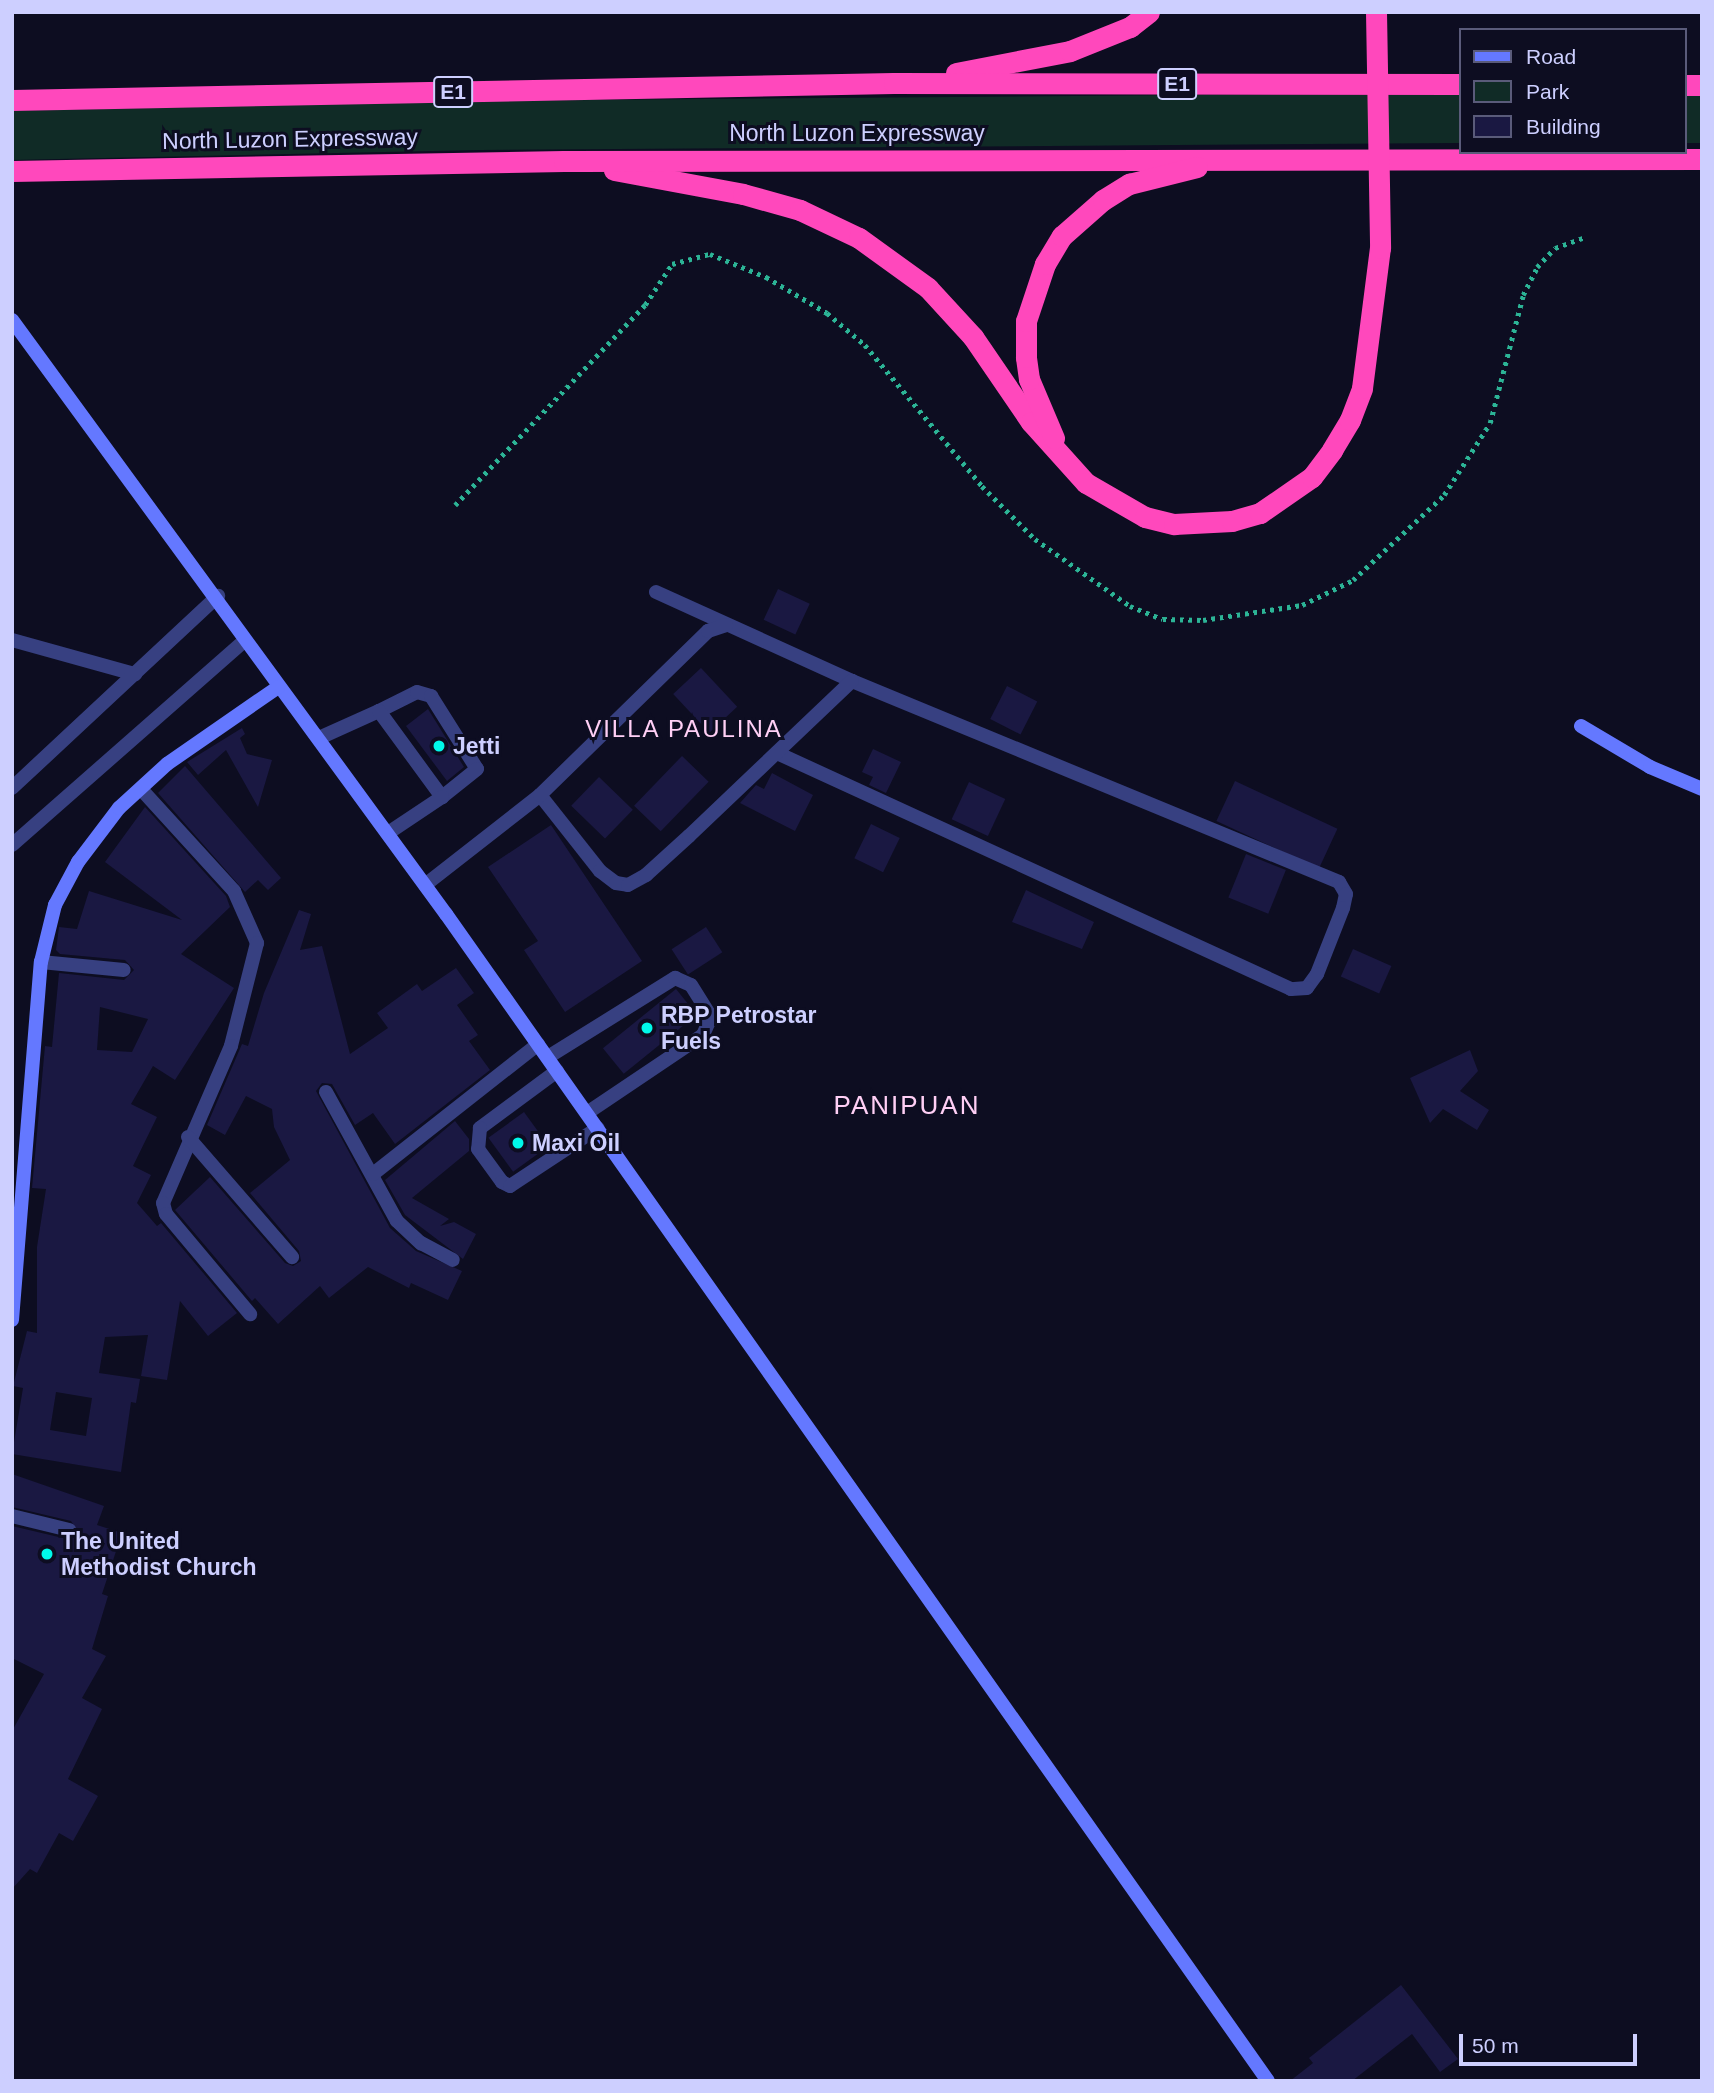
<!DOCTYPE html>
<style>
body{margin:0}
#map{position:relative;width:1714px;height:2093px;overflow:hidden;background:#0d0d21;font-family:Helvetica,sans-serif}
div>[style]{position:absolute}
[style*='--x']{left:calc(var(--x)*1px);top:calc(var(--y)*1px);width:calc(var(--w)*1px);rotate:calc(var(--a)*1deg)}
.green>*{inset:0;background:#102b26;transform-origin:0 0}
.building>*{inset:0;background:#1a1842;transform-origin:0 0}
.path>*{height:4.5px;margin-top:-2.25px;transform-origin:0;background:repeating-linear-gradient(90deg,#2cb496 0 3.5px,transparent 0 8.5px)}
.lane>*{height:14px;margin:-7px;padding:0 7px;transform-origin:7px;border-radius:7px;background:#374081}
.street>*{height:14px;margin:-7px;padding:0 7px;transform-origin:7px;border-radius:7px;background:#374081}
.secondary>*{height:14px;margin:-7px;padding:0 7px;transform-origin:7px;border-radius:7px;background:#6478ff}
.highway>*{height:21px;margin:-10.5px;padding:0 10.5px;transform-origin:10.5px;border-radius:10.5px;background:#ff48bc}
.highway-bridge>*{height:21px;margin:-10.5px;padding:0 10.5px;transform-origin:10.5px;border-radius:10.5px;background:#ff48bc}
.dots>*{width:19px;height:19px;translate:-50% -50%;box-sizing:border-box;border:4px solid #0d0d21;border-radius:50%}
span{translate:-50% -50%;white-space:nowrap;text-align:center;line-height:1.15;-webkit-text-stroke:6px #0d0d21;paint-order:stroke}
.shield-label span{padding:2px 5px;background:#0d0d21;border:2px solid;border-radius:5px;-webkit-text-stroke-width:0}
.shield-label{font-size:21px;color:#cdcfff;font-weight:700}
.street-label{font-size:23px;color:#cdcfff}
.poi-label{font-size:23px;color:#cdcfff;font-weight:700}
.left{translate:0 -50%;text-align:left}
.neighbourhood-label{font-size:24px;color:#ffcff5;letter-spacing:2px}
.quarter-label{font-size:26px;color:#ffcff5;letter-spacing:2px}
.frame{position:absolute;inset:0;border:14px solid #cdcfff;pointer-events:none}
.legend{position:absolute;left:1459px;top:28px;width:228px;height:126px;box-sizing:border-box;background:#0d0d21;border:2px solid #5a5b7a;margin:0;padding:9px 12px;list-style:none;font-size:21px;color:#cdcfff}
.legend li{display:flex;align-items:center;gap:14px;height:35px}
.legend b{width:35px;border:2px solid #5a5b7a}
.scale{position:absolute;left:1459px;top:2034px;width:178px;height:32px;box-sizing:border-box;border:4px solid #cdcfff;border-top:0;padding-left:9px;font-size:21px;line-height:24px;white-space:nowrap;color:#cdcfff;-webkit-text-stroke:5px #0d0d21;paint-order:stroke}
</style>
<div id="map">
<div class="green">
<i style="clip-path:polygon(1192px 95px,1460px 95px,1460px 143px,480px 150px,12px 160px,12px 111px,475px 101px)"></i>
<i style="left:1684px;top:96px;width:18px;height:47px"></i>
</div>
<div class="building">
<i style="left:778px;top:589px;width:35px;height:34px;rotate:25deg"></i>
<i style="left:701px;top:668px;width:53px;height:38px;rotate:47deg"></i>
<i style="left:1007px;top:686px;width:34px;height:37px;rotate:27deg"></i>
<i style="clip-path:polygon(428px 709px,464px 767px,447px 781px,406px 726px)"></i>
<i style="clip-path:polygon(242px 728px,245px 734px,240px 738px,247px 754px,272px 760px,258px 807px,226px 750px,198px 775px,187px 762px)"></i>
<i style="clip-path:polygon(873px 749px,901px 762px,886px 793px,869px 785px,873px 777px,862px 772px)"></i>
<i style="left:682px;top:756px;width:37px;height:69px;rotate:44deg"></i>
<i style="clip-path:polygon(185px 766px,281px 878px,268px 890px,258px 880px,245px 892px,158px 793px)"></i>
<i style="clip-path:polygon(772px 773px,813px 795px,795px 831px,740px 803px,756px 785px,764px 789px)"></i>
<i style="left:599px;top:777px;width:47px;height:40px;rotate:44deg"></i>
<i style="left:1235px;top:781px;width:113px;height:44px;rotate:25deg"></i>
<i style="left:969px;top:782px;width:40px;height:41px;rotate:25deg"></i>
<i style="clip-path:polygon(evenodd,145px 807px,226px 896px,230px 907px,181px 954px,234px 988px,175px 1080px,153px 1066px,131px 1104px,157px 1117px,133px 1166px,151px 1175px,137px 1203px,157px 1226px,161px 1223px,237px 1313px,208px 1336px,180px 1301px,167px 1380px,141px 1376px,148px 1335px,105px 1337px,99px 1373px,140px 1379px,136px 1403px,131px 1402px,121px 1472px,12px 1454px,23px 1388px,13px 1386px,27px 1331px,37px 1333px,37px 1247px,46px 1189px,32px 1188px,45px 1046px,52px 1047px,59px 973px,124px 980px,134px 970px,125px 960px,60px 954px,56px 950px,59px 927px,77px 929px,89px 891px,182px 920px,105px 862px,145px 807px,100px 1007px,148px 1019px,132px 1052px,97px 1050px,100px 1007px,145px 807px,56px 1392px,92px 1398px,86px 1436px,50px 1430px,56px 1392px)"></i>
<i style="left:871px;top:824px;width:32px;height:38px;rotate:26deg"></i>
<i style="clip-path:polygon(551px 825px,642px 961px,565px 1012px,524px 950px,538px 941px,488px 867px)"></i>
<i style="left:1246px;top:854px;width:43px;height:47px;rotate:22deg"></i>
<i style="clip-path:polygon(1026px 890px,1094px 922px,1082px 949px,1012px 922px)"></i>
<i style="clip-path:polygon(299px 910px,311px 914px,300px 950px,322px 946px,350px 1054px,388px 1028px,377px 1013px,417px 984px,422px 991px,456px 968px,474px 993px,457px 1005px,478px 1035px,469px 1041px,490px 1070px,395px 1144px,373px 1113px,355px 1125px,332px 1084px,322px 1083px,316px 1091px,390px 1228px,416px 1251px,462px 1271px,448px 1300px,411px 1283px,409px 1288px,368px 1267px,329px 1298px,320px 1286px,278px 1324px,255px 1298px,252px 1301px,175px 1210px,210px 1177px,285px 1263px,293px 1266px,301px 1261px,299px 1251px,250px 1193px,290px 1160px,274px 1127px,272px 1109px,246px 1096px,225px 1135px,207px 1125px,242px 1044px,248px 1046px,264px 993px)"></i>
<i style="left:706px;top:927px;width:30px;height:41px;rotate:57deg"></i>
<i style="left:1353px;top:949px;width:42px;height:30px;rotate:24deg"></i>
<i style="left:676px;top:989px;width:33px;height:94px;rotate:51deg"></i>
<i style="clip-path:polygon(1470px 1050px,1478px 1071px,1460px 1091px,1489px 1110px,1477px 1130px,1443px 1109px,1430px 1123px,1410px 1078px)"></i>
<i style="left:524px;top:1112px;width:42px;height:44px;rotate:54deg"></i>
<i style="clip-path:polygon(455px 1121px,469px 1139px,469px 1151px,412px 1198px,449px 1219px,440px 1226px,454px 1222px,476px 1234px,463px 1259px,405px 1215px,385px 1180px)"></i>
<i style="clip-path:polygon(12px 1474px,104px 1506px,97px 1525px,122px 1533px,102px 1594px,108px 1596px,92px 1649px,106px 1656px,82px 1698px,102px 1709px,68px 1779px,98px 1796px,73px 1841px,59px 1833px,37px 1873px,30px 1869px,12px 1889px,12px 1731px,44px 1674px,12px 1658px,12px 1526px,67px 1539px,78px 1532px,71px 1521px,12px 1507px)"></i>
<i style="clip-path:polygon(1401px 1985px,1458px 2059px,1440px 2072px,1412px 2034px,1352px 2081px,1290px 2081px,1313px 2063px,1309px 2058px)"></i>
</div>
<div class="path">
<i style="--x:455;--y:505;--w:276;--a:-46.5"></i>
<i style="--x:645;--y:305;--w:49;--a:-56.6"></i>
<i style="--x:672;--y:264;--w:39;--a:-15"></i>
<i style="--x:710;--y:254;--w:61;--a:22.3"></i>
<i style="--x:766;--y:277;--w:71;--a:30.5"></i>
<i style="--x:827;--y:313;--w:50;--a:40.1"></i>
<i style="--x:865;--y:345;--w:183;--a:50.3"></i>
<i style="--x:982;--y:486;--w:75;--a:45"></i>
<i style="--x:1035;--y:539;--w:116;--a:35.2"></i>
<i style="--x:1130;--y:606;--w:35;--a:22"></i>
<i style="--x:1163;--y:619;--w:40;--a:1.4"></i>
<i style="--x:1203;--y:620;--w:100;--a:-8.6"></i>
<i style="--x:1302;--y:605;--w:57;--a:-26.1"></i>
<i style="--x:1353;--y:580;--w:125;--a:-43"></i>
<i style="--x:1444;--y:495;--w:85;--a:-57.4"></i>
<i style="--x:1490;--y:423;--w:132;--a:-75.5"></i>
<i style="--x:1523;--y:295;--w:31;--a:-63"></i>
<i style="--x:1537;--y:267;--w:26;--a:-47"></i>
<i style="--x:1555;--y:248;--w:30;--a:-20"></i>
</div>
<div class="lane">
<i style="--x:12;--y:640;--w:128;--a:15.5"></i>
<i style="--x:379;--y:711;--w:42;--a:-26.6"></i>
<i style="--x:417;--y:692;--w:15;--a:16"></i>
<i style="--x:431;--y:696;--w:86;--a:57.8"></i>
<i style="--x:477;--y:769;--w:45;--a:141.3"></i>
<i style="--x:319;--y:738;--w:66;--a:-24.2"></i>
<i style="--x:379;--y:711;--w:107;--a:53.8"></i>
<i style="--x:442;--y:797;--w:65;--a:146.3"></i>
<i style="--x:12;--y:788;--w:282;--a:-43"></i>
<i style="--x:12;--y:845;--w:309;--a:-41.3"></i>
<i style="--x:41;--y:962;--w:83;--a:5.5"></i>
<i style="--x:548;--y:1057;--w:150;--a:-31.9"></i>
<i style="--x:675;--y:978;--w:17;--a:24"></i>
<i style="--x:691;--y:985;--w:38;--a:58"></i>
<i style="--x:711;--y:1017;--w:20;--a:114"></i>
<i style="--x:703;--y:1035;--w:140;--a:146.1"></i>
<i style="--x:557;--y:1071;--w:96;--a:143.5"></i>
<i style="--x:480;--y:1128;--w:21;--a:95"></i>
<i style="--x:478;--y:1149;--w:41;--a:54"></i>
<i style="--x:502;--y:1182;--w:9;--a:27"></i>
<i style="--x:510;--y:1186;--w:105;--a:-33.4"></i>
<i style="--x:12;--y:1516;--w:59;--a:13.8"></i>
</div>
<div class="street">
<i style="--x:656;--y:592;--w:215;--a:24.4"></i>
<i style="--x:852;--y:681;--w:527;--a:22.43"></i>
<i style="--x:1339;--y:882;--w:14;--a:60"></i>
<i style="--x:1346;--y:894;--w:14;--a:102"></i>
<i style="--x:1343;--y:908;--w:71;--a:111.5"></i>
<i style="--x:1317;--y:974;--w:17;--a:126"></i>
<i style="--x:1307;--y:988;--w:16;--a:176"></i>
<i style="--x:1291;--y:989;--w:566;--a:-155.34"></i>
<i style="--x:141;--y:789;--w:138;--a:47.6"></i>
<i style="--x:234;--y:891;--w:57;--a:66.1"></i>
<i style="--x:257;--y:943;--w:106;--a:104.2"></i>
<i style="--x:231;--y:1046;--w:171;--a:113.4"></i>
<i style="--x:163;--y:1203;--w:11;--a:75"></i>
<i style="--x:166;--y:1214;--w:131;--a:50"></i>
<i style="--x:540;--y:795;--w:97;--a:51.7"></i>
<i style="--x:600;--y:871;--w:20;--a:37"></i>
<i style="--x:616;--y:883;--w:12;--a:9"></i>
<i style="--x:628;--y:885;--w:21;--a:-29"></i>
<i style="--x:646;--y:875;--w:58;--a:-42.2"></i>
<i style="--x:689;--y:836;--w:225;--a:-43.6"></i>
<i style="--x:425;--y:885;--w:146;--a:-38"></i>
<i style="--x:540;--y:795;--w:235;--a:-44.3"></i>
<i style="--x:708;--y:631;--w:19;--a:-18"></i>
<i style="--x:326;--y:1092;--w:147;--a:61.2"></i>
<i style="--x:397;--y:1221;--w:33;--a:43"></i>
<i style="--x:421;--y:1243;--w:36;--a:28"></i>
<i style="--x:188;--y:1137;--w:159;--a:49.1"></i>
<i style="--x:373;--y:1174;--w:210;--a:-38.2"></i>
</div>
<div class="secondary">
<i style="--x:12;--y:320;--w:736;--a:53.85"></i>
<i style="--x:446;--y:914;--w:1427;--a:54.84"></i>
<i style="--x:1581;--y:726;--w:80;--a:30.7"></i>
<i style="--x:1650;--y:767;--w:56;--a:22.9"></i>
<i style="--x:12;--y:1320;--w:359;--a:-85.4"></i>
<i style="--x:41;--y:962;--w:59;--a:-76.2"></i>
<i style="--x:55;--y:905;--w:49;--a:-61.9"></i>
<i style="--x:78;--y:862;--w:68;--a:-52.8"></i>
<i style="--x:119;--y:808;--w:65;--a:-42.5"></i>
<i style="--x:167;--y:764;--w:135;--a:-34.7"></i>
</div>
<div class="highway">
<i style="--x:956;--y:73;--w:116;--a:-10.9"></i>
<i style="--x:1070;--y:51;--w:65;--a:-21.8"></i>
<i style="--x:1130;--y:27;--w:24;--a:-38"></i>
<i style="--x:1684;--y:85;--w:18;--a:0"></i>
<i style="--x:12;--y:100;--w:882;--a:-1.1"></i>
<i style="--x:894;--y:83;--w:566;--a:0.1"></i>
<i style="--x:614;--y:170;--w:131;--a:10.5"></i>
<i style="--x:743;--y:194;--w:59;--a:15.7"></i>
<i style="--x:800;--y:210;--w:65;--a:25.4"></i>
<i style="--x:859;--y:238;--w:85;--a:35.9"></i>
<i style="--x:928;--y:288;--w:67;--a:47.4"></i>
<i style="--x:973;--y:337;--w:103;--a:55.7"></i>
<i style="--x:1031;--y:422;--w:82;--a:48"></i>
<i style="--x:1086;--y:483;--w:68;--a:30"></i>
<i style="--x:1145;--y:517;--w:30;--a:14"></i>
<i style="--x:1174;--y:524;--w:58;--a:-3"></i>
<i style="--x:1232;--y:521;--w:29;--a:-16"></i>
<i style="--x:1260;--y:513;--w:63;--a:-34.7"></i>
<i style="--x:1312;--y:477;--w:34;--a:-53"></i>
<i style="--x:1332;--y:450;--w:35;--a:-59"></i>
<i style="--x:1350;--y:420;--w:34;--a:-69"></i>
<i style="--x:1362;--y:388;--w:141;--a:-82.7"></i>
<i style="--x:12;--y:171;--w:552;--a:-1.04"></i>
<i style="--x:564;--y:161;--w:1138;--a:-0.1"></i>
<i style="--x:1054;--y:438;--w:64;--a:-113"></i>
<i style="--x:1029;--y:379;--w:22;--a:-98"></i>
<i style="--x:1026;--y:357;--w:36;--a:-90"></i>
<i style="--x:1026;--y:321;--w:60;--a:-71.6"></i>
<i style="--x:1045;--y:264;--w:33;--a:-59"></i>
<i style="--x:1062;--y:236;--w:55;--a:-41.3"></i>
<i style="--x:1103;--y:200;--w:31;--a:-32"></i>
<i style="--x:1129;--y:184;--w:70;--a:-14"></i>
</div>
<div class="highway-bridge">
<i style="--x:1376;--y:12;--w:236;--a:89"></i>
</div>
<div class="dots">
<i style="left:439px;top:746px;background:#00f8ea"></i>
<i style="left:647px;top:1028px;background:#00f8ea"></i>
<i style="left:518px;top:1143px;background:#00f8ea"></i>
<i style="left:47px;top:1554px;background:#00f8ea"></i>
</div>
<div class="shield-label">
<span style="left:1177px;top:84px">E1</span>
<span style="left:453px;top:92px">E1</span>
</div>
<div class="street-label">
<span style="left:857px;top:133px">North Luzon Expressway</span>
<span style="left:290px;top:139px;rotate:-1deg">North Luzon Expressway</span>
</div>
<div class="poi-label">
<span class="left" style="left:453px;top:746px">Jetti</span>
<span class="left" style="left:661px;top:1028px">RBP Petrostar<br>Fuels</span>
<span class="left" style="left:532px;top:1143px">Maxi Oil</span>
<span class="left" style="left:61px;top:1554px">The United<br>Methodist Church</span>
</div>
<div class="neighbourhood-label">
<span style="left:684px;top:729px">VILLA PAULINA</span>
</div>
<div class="quarter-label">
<span style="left:907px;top:1106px">PANIPUAN</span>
</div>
<div class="frame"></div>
<ul class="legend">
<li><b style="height:9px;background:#6478ff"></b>Road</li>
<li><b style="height:19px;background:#102b26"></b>Park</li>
<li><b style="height:19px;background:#1a1842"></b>Building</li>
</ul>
<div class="scale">50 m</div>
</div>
